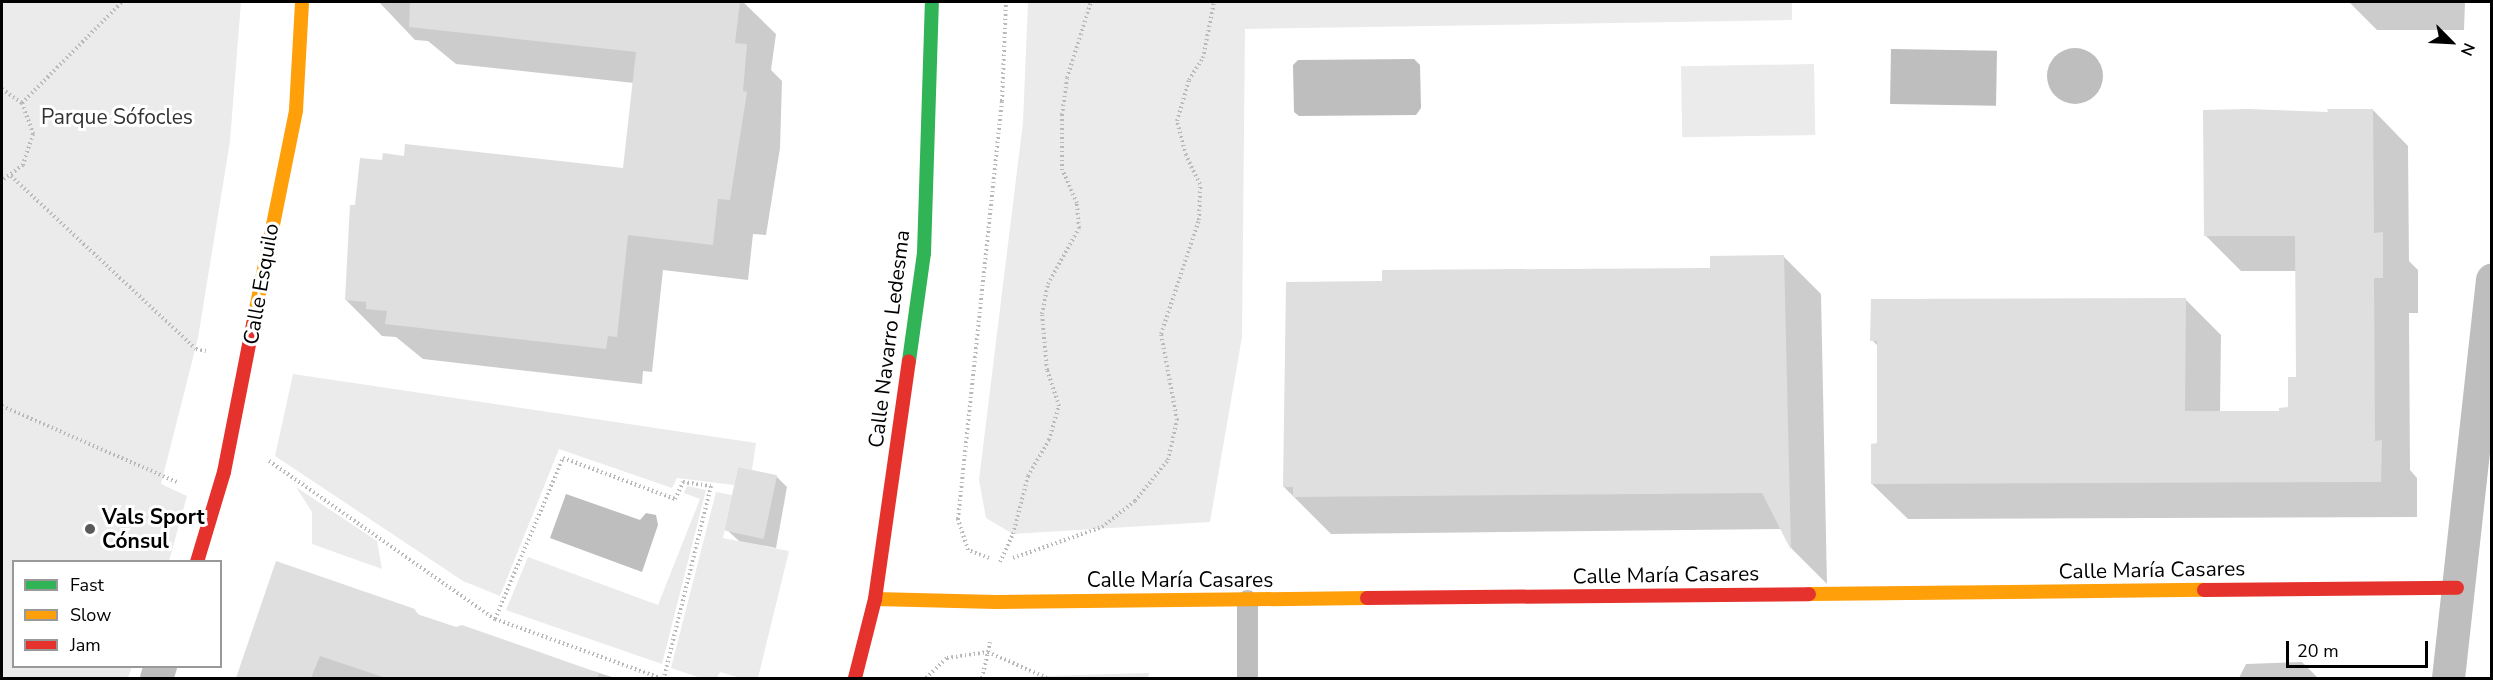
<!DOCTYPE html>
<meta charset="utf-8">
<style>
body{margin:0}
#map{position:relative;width:2493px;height:680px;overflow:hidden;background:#fff;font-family:"Nunito Sans",sans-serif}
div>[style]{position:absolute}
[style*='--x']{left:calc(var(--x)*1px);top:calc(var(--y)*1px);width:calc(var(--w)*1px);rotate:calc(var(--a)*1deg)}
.green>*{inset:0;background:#ebebeb;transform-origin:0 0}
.water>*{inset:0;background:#bebebe;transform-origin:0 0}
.round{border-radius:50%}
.shadow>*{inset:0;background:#0003}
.building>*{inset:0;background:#dfdfdf;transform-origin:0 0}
.path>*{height:4px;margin-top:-2px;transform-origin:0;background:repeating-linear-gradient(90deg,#b9b9b9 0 1.5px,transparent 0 4.5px)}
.lane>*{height:21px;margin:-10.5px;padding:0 10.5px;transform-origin:10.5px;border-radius:10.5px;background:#bebebe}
.street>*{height:33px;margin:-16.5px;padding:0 16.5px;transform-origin:16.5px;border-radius:16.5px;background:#bebebe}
.fast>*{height:14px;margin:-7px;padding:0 7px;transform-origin:7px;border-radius:7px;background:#30b455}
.slow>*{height:14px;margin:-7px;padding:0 7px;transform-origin:7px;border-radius:7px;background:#ff9f0a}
.jam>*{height:14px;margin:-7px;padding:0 7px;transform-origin:7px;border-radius:7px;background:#e5322d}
.dots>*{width:16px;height:16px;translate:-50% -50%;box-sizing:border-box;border:3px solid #fff;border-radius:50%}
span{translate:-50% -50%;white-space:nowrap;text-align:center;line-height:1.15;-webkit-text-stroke:6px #fff;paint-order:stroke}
.park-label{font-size:21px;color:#323232}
.street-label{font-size:21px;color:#000}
.poi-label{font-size:21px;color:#000;font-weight:700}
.left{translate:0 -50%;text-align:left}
.frame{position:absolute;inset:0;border:3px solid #000;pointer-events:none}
.legend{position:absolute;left:12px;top:560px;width:210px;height:108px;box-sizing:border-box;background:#fff;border:2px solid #999;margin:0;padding:8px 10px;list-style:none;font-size:18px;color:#000}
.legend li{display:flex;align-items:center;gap:12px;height:30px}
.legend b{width:30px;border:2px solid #999}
.north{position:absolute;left:2421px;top:12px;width:60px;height:60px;-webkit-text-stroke:4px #fff;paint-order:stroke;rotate:114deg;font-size:16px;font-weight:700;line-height:24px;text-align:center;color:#000}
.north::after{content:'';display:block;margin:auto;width:21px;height:27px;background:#000;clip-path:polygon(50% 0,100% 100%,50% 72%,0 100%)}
.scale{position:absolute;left:2286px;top:641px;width:142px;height:27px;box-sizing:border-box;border:3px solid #000;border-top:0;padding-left:8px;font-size:18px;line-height:21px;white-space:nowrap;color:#000;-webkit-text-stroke:4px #fff;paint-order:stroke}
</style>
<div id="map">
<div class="green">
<i style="clip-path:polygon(2px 2px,241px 2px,230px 141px,198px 338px,161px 484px,187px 496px,169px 561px,14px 562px,14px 666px,132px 667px,128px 678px,2px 678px)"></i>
<i style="clip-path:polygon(1028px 2px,1792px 2px,1792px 20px,1245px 29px,1242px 337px,1210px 522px,1013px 534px,986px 518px,979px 480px,1023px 122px)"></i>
<i style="left:1814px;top:64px;width:71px;height:133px;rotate:89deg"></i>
<i style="clip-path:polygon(293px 374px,756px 443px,752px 470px,738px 467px,734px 485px,677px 478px,672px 488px,559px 449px,500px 596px,463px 581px,275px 456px)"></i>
<i style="clip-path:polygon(687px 486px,706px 490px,662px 664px,506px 610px,528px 557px,658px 605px,700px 499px,684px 493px)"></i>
<i style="clip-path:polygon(296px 487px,377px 541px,382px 569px,312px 544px,312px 512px)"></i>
<i style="clip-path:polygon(716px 492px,732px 495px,723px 538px,789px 551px,758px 678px,740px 678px,720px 672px,717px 678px,701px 678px,671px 668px)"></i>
<i style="clip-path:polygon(1149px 673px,1148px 678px,1006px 678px,1046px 676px)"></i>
</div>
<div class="water">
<i class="round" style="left:2047px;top:48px;width:56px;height:56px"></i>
<i style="left:1891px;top:49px;width:106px;height:55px;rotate:1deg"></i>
<i style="clip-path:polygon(1414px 59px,1420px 65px,1421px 108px,1416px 115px,1299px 116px,1294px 112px,1293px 65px,1298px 60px)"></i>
<i style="clip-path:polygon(566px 494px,640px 520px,646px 513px,656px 515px,658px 525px,642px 572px,550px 538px)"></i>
</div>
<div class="shadow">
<i style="clip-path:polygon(379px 2px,743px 2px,776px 34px,771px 70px,782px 81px,780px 148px,766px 235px,753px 234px,748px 280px,663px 270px,652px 372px,643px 371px,642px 384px,423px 359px,396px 337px,382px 336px,346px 300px,625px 169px,634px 83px,456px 64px,428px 41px,415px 40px)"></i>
<i style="clip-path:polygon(2349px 2px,2465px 2px,2464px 30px,2377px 30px)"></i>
<i style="clip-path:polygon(2373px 110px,2408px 146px,2409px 261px,2418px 270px,2418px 313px,2409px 313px,2410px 470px,2417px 478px,2417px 517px,1908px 519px,1872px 484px,1879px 444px,1879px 347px,1872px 340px,2185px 299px,2221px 335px,2220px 413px,2281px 413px,2289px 409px,2298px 379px,2297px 271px,2241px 271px,2205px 235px,2329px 114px)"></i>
<i style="clip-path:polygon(1784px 257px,1821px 294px,1827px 584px,1792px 549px,1782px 529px,1331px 534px,1284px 487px,1384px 282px,1712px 269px)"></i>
<i style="clip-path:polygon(776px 476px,787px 487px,776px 548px,739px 541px,727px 530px)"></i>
<i style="clip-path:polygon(277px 563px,414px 610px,420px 616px,615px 678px,237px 678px)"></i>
<i style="clip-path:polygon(2302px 662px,2318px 678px,2239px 678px,2246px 664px)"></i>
</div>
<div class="building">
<i style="clip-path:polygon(410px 2px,740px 2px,735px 43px,747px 44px,743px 91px,747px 92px,730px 200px,718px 199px,713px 245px,628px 235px,617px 337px,608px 336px,606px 349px,385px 324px,387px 311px,366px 309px,366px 302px,345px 300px,350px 205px,355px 205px,360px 158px,382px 160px,383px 153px,404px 156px,405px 144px,623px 168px,636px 52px,409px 27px)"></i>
<i style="clip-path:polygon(2248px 109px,2328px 112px,2327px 109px,2373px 109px,2374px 233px,2383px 232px,2383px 278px,2374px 278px,2375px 441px,2382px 440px,2381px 482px,1871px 484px,1871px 444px,1877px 443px,1877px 341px,1870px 341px,1871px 299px,2186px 298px,2185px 411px,2279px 411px,2279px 408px,2288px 407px,2288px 377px,2296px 377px,2295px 236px,2204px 236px,2203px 110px)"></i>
<i style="clip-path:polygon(1784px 255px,1791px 550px,1762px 493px,1293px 497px,1293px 487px,1283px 487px,1286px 282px,1382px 281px,1382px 270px,1710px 268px,1710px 256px)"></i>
<i style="left:738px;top:467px;width:40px;height:65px;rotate:12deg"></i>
<i style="clip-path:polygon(276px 561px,415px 609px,417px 614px,456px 627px,462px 625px,599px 673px,598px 678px,386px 678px,320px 656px,311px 678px,236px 678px)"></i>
</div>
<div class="path">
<i style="--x:2;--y:89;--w:24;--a:35"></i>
<i style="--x:22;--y:103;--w:33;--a:70"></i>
<i style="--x:33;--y:134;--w:33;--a:108"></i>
<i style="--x:23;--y:165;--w:26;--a:144"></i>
<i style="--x:22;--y:103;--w:142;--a:-45.3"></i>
<i style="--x:11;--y:176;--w:253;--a:43.1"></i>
<i style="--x:196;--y:349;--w:10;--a:11"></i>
<i style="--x:2;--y:406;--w:191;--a:23.5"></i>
<i style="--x:269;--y:461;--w:276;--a:35"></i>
<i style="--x:495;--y:619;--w:176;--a:19.6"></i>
<i style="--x:989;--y:558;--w:22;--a:-159"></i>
<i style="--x:968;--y:550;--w:33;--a:-108"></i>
<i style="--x:958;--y:519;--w:420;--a:-84"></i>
<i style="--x:1002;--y:101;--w:99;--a:-87.7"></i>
<i style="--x:1013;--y:558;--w:94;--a:-19.2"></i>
<i style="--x:1102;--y:527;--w:42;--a:-38.2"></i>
<i style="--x:1135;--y:501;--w:53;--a:-51.2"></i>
<i style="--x:1168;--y:460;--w:41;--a:-77.3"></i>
<i style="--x:1177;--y:420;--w:87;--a:-100.5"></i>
<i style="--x:1161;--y:334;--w:120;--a:-71.6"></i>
<i style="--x:1199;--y:220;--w:36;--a:-88"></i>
<i style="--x:1200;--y:184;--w:32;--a:-116"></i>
<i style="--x:1186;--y:155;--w:35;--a:-105"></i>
<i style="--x:1177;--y:121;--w:43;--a:-73.7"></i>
<i style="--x:1189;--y:80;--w:26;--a:-58"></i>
<i style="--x:1203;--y:58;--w:57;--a:-78.9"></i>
<i style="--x:1000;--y:562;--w:31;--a:-65"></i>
<i style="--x:1013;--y:534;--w:60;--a:-75.5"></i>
<i style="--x:1028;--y:476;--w:42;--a:-59.7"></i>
<i style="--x:1049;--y:440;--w:35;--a:-74"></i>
<i style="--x:1059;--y:406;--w:38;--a:-108"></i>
<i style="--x:1047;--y:370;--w:56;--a:-95.1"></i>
<i style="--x:1042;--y:314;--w:31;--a:-79"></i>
<i style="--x:1048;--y:284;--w:64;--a:-61"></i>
<i style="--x:1079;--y:228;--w:25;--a:-95"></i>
<i style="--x:1077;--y:203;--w:36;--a:-114"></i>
<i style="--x:1062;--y:170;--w:55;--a:-90"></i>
<i style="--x:1062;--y:115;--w:37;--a:-82"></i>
<i style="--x:1067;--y:78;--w:80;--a:-72.5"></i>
<i style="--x:495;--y:619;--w:175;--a:-67.1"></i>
<i style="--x:563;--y:458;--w:119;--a:20.1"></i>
<i style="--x:675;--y:499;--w:19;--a:-65"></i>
<i style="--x:683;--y:482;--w:28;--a:8"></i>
<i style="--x:711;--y:486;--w:198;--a:103.8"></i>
<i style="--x:926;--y:678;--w:29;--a:-44"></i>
<i style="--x:947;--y:658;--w:41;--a:-8.3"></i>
<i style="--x:988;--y:652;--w:10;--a:-79"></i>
<i style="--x:982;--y:678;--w:27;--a:-77"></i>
<i style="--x:988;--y:652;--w:64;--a:23.8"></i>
</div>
<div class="lane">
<i style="--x:1247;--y:678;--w:78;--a:-90"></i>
</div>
<div class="street">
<i style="--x:156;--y:678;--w:13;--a:-72"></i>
<i style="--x:2448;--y:678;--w:401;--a:-83.7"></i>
</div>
<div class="fast">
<i style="--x:909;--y:361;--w:109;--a:-82.1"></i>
<i style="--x:924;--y:253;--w:251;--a:-88.2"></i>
</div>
<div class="slow">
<i style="--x:253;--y:324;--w:218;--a:-78.6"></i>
<i style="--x:296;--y:110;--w:108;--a:-86.8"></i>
<i style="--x:1809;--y:594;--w:395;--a:-0.6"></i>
<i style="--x:875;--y:599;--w:121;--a:1.4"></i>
<i style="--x:996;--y:602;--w:371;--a:-0.6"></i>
</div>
<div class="jam">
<i style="--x:197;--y:562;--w:94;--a:-73.3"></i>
<i style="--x:224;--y:472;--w:151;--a:-78.9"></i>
<i style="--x:2204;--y:590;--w:253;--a:-0.5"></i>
<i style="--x:1367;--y:598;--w:442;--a:-0.5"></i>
<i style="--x:855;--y:678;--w:81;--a:-75.8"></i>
<i style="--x:875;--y:599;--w:240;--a:-81.9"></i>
</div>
<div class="dots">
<i style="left:90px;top:529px;background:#595959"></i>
</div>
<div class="park-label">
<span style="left:117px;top:117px">Parque Sófocles</span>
</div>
<div class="street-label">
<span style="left:261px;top:284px;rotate:-80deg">Calle Esquilo</span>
<span style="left:889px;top:339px;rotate:-83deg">Calle Navarro Ledesma</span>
<span style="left:2152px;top:570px;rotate:-1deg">Calle María Casares</span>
<span style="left:1666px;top:575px;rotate:-1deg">Calle María Casares</span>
<span style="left:1180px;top:580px">Calle María Casares</span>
</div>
<div class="poi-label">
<span class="left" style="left:102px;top:529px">Vals Sport<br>Cónsul</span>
</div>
<div class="frame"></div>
<ul class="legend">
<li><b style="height:8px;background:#30b455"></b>Fast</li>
<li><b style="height:8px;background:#ff9f0a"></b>Slow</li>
<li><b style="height:8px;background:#e5322d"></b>Jam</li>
</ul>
<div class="north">N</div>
<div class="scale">20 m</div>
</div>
